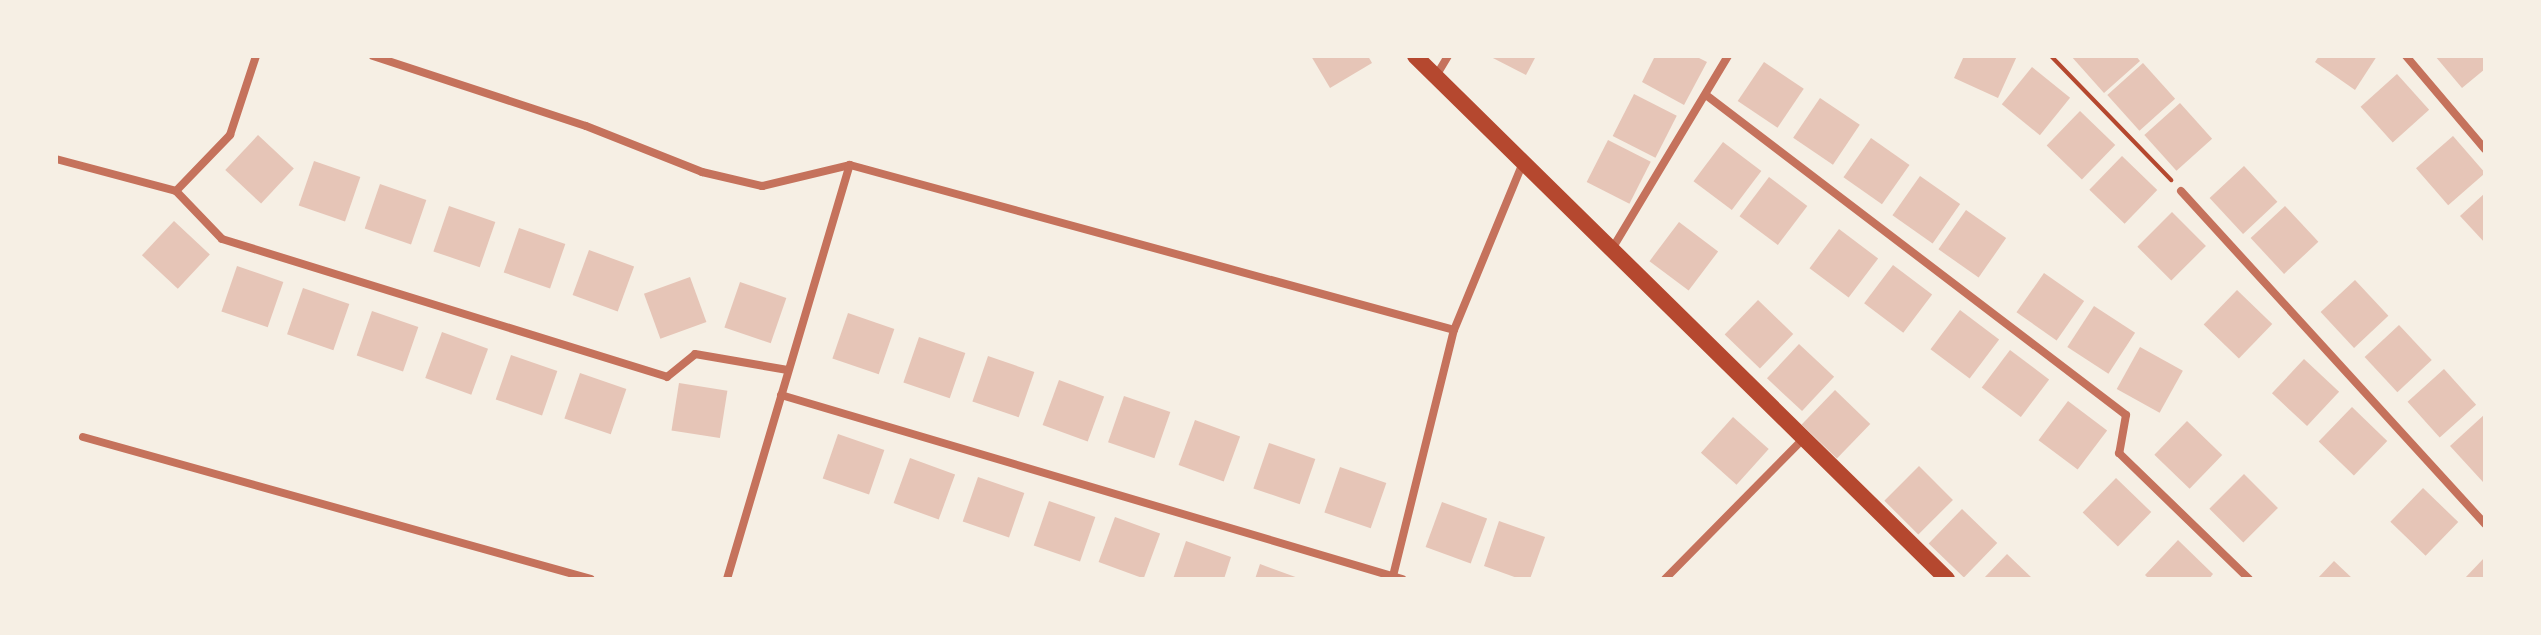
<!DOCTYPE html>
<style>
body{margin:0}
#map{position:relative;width:2541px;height:635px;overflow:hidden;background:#f6efe4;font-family:"Open Sans",sans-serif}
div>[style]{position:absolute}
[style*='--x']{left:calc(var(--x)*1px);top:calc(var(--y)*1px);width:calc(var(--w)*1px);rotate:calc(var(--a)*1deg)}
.building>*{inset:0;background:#e6c5b7;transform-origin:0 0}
.path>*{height:4px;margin:-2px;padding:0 2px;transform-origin:2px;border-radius:2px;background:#b5482f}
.minor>*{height:8px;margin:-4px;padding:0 4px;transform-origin:4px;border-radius:4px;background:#c5725c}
.secondary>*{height:16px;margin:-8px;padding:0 8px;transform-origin:8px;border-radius:8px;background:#b5482f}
span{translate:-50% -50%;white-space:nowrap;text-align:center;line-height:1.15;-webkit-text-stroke:8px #f6efe4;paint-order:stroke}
.frame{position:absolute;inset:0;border:58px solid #f6efe4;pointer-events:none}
</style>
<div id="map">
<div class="building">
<i style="clip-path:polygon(1311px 56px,1368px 56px,1372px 63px,1330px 88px)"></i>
<i style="clip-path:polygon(1489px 56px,1536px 56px,1526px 75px)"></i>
<i style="clip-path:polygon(1655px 56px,1695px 56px,1707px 62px,1684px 105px,1642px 82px)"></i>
<i style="clip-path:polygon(1964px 56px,2017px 56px,1998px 98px,1954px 78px)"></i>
<i style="clip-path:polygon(2071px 56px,2136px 56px,2140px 61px,2104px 93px)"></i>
<i style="clip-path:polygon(2319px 56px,2377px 56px,2355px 90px,2315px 62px)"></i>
<i style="clip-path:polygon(2435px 56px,2485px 56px,2485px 69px,2462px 88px)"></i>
<i style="left:1764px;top:62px;width:48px;height:47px;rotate:34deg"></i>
<i style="left:2143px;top:63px;width:48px;height:48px;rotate:48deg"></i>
<i style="left:2032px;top:67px;width:49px;height:48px;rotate:39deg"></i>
<i style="left:2397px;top:74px;width:48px;height:49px;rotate:48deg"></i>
<i style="left:1634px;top:94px;width:48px;height:47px;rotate:27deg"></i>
<i style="left:1820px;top:98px;width:48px;height:48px;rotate:34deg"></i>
<i style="left:2180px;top:103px;width:48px;height:48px;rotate:48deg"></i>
<i style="left:2080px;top:111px;width:49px;height:48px;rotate:44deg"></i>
<i style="left:258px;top:135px;width:49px;height:48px;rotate:43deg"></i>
<i style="left:2453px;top:136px;width:49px;height:49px;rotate:49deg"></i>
<i style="left:1871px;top:138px;width:47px;height:48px;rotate:35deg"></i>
<i style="left:1608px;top:140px;width:48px;height:47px;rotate:27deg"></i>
<i style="left:1723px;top:142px;width:48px;height:49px;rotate:37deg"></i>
<i style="left:2122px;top:156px;width:49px;height:47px;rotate:44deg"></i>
<i style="left:314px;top:161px;width:49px;height:47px;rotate:19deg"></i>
<i style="left:2244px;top:166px;width:49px;height:47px;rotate:47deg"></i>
<i style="left:1920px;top:176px;width:49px;height:48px;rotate:35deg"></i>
<i style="left:1769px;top:177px;width:48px;height:49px;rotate:37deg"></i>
<i style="left:380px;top:184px;width:49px;height:47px;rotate:19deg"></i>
<i style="clip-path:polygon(2485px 193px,2485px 243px,2460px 216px)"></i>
<i style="left:449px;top:206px;width:49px;height:48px;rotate:19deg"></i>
<i style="left:2285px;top:206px;width:49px;height:47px;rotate:47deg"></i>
<i style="left:1966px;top:210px;width:49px;height:48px;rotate:35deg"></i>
<i style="left:2172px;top:212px;width:48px;height:49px;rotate:45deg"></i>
<i style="left:174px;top:221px;width:49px;height:47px;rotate:43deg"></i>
<i style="left:1679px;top:222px;width:49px;height:49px;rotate:37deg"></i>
<i style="left:519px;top:228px;width:49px;height:47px;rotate:19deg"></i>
<i style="left:1839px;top:229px;width:49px;height:49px;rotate:37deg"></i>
<i style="left:589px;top:250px;width:48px;height:48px;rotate:20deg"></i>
<i style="left:1893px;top:265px;width:49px;height:48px;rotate:37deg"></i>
<i style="left:237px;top:266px;width:49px;height:48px;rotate:19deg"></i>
<i style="left:2044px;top:273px;width:49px;height:48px;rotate:35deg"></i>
<i style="left:690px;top:277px;width:48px;height:49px;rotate:70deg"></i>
<i style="left:2355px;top:280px;width:49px;height:47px;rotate:47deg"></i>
<i style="left:740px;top:282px;width:49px;height:48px;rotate:19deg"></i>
<i style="left:303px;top:288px;width:49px;height:49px;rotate:19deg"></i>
<i style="left:2237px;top:290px;width:49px;height:48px;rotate:44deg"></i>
<i style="left:1758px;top:300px;width:49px;height:48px;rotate:44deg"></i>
<i style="left:2094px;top:306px;width:49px;height:49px;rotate:33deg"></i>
<i style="left:1960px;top:310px;width:49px;height:49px;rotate:37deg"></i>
<i style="left:372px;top:311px;width:49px;height:47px;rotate:19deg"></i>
<i style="left:848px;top:313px;width:49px;height:48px;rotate:19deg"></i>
<i style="left:2399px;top:325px;width:48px;height:47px;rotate:47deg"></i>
<i style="left:442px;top:332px;width:49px;height:49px;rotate:20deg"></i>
<i style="left:919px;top:337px;width:49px;height:48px;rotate:19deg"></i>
<i style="left:1799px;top:344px;width:48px;height:47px;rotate:43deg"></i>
<i style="left:2140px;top:347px;width:49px;height:48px;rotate:29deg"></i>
<i style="left:2010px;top:350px;width:49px;height:47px;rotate:37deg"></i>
<i style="left:511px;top:355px;width:49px;height:47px;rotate:19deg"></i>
<i style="left:988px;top:356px;width:49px;height:48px;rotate:19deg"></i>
<i style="left:2304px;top:359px;width:48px;height:47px;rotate:43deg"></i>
<i style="left:2444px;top:369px;width:48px;height:49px;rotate:48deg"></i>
<i style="left:580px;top:373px;width:49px;height:48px;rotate:19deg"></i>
<i style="left:1059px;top:380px;width:48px;height:48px;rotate:20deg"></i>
<i style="left:679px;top:383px;width:49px;height:48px;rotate:9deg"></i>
<i style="left:1835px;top:390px;width:49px;height:48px;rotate:44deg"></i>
<i style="left:1124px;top:396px;width:49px;height:49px;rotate:19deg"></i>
<i style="left:2068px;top:401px;width:49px;height:49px;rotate:37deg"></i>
<i style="left:2352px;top:407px;width:49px;height:48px;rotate:44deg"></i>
<i style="clip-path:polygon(2485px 414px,2485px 480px,2483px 482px,2450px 446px)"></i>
<i style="left:1733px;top:417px;width:48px;height:48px;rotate:42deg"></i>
<i style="left:1195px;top:420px;width:48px;height:48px;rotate:20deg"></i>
<i style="left:2187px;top:421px;width:49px;height:47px;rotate:44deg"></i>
<i style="left:838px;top:434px;width:49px;height:47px;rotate:19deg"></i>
<i style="left:1269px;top:443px;width:49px;height:48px;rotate:19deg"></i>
<i style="left:910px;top:458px;width:48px;height:48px;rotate:20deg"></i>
<i style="left:1919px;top:466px;width:48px;height:49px;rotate:45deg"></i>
<i style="left:1340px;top:467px;width:49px;height:48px;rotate:19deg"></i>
<i style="left:2244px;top:474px;width:48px;height:49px;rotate:45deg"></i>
<i style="left:978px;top:477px;width:49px;height:47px;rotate:19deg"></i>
<i style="left:2116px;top:478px;width:49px;height:48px;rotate:44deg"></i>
<i style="left:2423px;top:488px;width:49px;height:47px;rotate:44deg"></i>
<i style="left:1049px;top:501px;width:49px;height:47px;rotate:19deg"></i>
<i style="left:1442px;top:502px;width:48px;height:48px;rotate:20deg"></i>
<i style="left:1962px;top:509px;width:49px;height:48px;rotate:44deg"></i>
<i style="left:1115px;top:517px;width:48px;height:48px;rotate:20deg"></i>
<i style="clip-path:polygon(1499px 521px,1545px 537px,1530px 579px,1520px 579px,1484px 566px)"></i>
<i style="clip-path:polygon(2178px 540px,2213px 574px,2209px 579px,2149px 579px,2145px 575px)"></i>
<i style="clip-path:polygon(1186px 541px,1231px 557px,1224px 579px,1173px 579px)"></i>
<i style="clip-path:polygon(2007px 554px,2033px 579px,1983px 579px)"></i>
<i style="clip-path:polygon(2485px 557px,2485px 579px,2464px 579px)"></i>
<i style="clip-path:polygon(2334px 561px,2353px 579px,2317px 579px)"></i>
<i style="clip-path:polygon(1260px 564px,1301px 579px,1255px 579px)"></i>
</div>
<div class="path">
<i style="--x:2051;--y:56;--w:173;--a:45.9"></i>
</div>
<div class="minor">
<i style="--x:373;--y:56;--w:224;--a:18.2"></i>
<i style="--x:586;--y:126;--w:125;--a:21.6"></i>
<i style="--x:702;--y:172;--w:62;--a:13.1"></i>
<i style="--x:762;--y:186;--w:90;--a:-13.4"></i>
<i style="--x:850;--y:165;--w:626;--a:15.28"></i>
<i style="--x:2406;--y:56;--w:122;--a:49.7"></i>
<i style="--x:1436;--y:76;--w:23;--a:-59"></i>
<i style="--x:1706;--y:95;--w:528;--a:37.3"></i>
<i style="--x:2126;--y:415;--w:39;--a:100"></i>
<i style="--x:2119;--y:453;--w:181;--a:44.1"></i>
<i style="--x:56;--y:159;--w:124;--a:14.9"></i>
<i style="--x:176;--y:191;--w:66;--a:46.2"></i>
<i style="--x:222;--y:239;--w:466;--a:17.2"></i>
<i style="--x:667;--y:377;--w:36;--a:-39"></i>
<i style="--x:695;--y:354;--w:94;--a:9.8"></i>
<i style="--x:176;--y:191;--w:78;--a:-46"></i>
<i style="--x:230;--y:135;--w:83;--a:-71.8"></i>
<i style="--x:2181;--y:191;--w:451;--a:47.6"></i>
<i style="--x:1612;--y:249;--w:225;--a:-59"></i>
<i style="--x:781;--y:395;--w:648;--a:16.5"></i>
<i style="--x:83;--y:437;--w:527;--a:15.62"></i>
<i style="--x:1393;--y:576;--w:253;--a:-76.1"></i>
<i style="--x:1454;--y:330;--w:181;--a:-67.6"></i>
<i style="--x:727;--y:579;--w:432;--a:-73.5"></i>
<i style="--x:1665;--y:579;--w:197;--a:-45.4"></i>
</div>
<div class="secondary">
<i style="--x:1415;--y:56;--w:746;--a:44.51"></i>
</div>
<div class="frame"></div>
</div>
